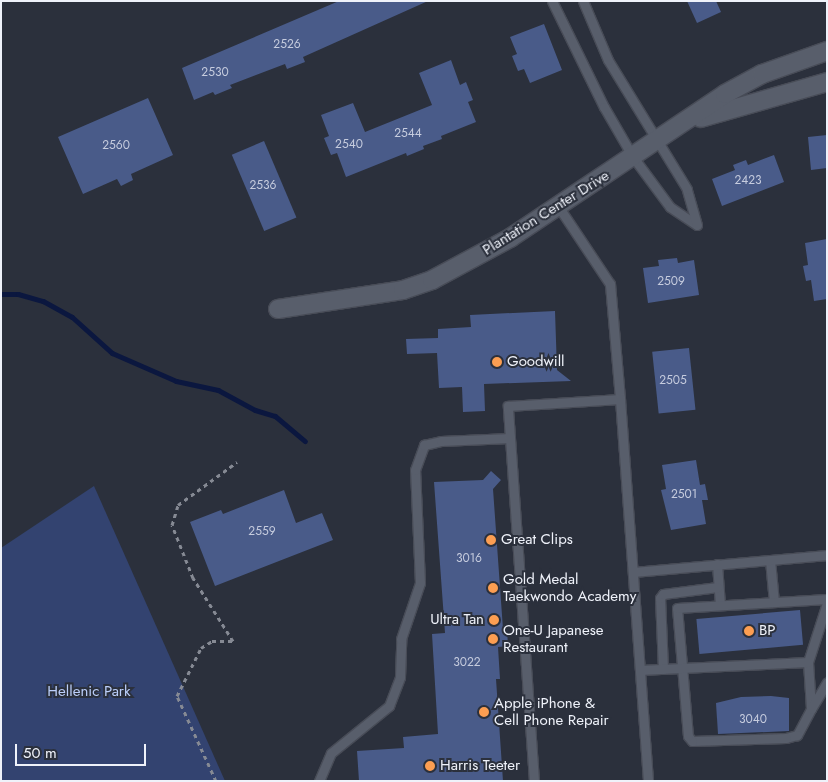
<!DOCTYPE html>
<meta charset="utf-8">
<style>
body{margin:0}
#map{position:relative;width:828px;height:782px;overflow:hidden;background:#2b303c;font-family:Jost,sans-serif}
div>[style]{position:absolute}
[style*='--x']{left:calc(var(--x)*1px);top:calc(var(--y)*1px);width:calc(var(--w)*1px);rotate:calc(var(--a)*1deg)}
.green>*{inset:0;background:#334370}
.stream>*{height:5px;margin:-2.5px;padding:0 2.5px;transform-origin:2.5px;border-radius:2.5px;background:#0b173f}
.building>*{inset:0;background:#495b89;transform-origin:0 0}
.path>*{height:3px;margin-top:-1.5px;transform-origin:0;background:repeating-linear-gradient(90deg,#868a94 0 4px,transparent 0 8px)}
.roads{filter:drop-shadow(1px 0 #484c57) drop-shadow(-1px 0 #484c57) drop-shadow(0 1px #484c57) drop-shadow(0 -1px #484c57)}
.service>*{height:9px;margin:-4.5px;padding:0 4.5px;transform-origin:4.5px;border-radius:4.5px;background:#585e6b}
.minor>*{height:18px;margin:-9px;padding:0 9px;transform-origin:9px;border-radius:9px;background:#585e6b}
.dots>*{width:14px;height:14px;translate:-50% -50%;box-sizing:border-box;border:2px solid #2b303c;border-radius:50%}
span{translate:-50% -50%;white-space:nowrap;text-align:center;line-height:1.15;-webkit-text-stroke:4px #2b303c;paint-order:stroke}
.number-label{font-size:12px;color:#c6ccde}
.number-label span{-webkit-text-stroke-width:0}
.street-label{font-size:15px;color:#eff2fa}
.poi-label{font-size:15px;color:#eff2fa}
.left{translate:0 -50%;text-align:left}
.right{translate:-100% -50%;text-align:right}
.park-label{font-size:15px;color:#bccffb}
.frame{position:absolute;inset:0;border:2px solid #eff2fa;pointer-events:none}
.scale{position:absolute;left:15px;top:744px;width:131px;height:22px;box-sizing:border-box;border:2px solid #eff2fa;border-top:0;padding-left:6px;font-size:15px;line-height:18px;white-space:nowrap;color:#eff2fa;-webkit-text-stroke:4px #2b303c;paint-order:stroke}
</style>
<div id="map">
<div class="green">
<i style="clip-path:polygon(94px 486px,225px 781px,1px 781px,1px 548px)"></i>
</div>
<div class="stream">
<i style="--x:1;--y:294;--w:17;--a:0"></i>
<i style="--x:18;--y:294;--w:26;--a:16"></i>
<i style="--x:43;--y:301;--w:33;--a:29"></i>
<i style="--x:72;--y:317;--w:54;--a:42"></i>
<i style="--x:112;--y:353;--w:70;--a:23.6"></i>
<i style="--x:176;--y:381;--w:43;--a:12.1"></i>
<i style="--x:218;--y:390;--w:42;--a:28.4"></i>
<i style="--x:255;--y:410;--w:21;--a:17"></i>
<i style="--x:275;--y:416;--w:39;--a:40"></i>
</div>
<div class="building">
<i style="clip-path:polygon(339px 1px,428px 1px,303px 57px,305px 62px,287px 69px,285px 64px,230px 85px,232px 88px,215px 95px,213px 92px,194px 100px,182px 68px)"></i>
<i style="clip-path:polygon(687px 1px,716px 1px,721px 12px,697px 23px)"></i>
<i style="clip-path:polygon(544px 24px,562px 70px,530px 83px,524px 69px,518px 71px,512px 56px,517px 54px,510px 37px)"></i>
<i style="clip-path:polygon(451px 60px,460px 85px,466px 82px,473px 100px,468px 102px,476px 122px,441px 136px,442px 139px,423px 146px,424px 149px,407px 156px,406px 153px,346px 177px,337px 153px,331px 155px,324px 138px,329px 136px,321px 115px,353px 103px,365px 132px,432px 105px,419px 73px)"></i>
<i style="clip-path:polygon(148px 98px,173px 155px,131px 174px,133px 180px,121px 186px,117px 179px,83px 194px,58px 137px)"></i>
<i style="clip-path:polygon(827px 135px,827px 168px,811px 170px,808px 137px)"></i>
<i style="left:264px;top:141px;width:83px;height:35px;rotate:67deg"></i>
<i style="clip-path:polygon(774px 155px,784px 182px,722px 206px,712px 179px,735px 170px,733px 165px,746px 160px,748px 165px)"></i>
<i style="clip-path:polygon(827px 239px,827px 299px,814px 301px,811px 280px,806px 281px,803px 266px,808px 265px,805px 243px)"></i>
<i style="clip-path:polygon(677px 258px,678px 263px,694px 260px,699px 295px,648px 303px,643px 268px,659px 266px,658px 260px)"></i>
<i style="clip-path:polygon(555px 311px,557px 370px,571px 381px,484px 384px,485px 411px,463px 412px,462px 387px,439px 388px,437px 353px,407px 354px,406px 339px,438px 338px,438px 329px,471px 327px,470px 315px)"></i>
<i style="left:689px;top:348px;width:62px;height:37px;rotate:84deg"></i>
<i style="clip-path:polygon(696px 460px,700px 485px,705px 484px,708px 500px,702px 500px,706px 524px,671px 530px,661px 490px,666px 489px,662px 465px)"></i>
<i style="clip-path:polygon(491px 471px,501px 480px,493px 489px,503px 629px,507px 629px,508px 646px,498px 647px,500px 679px,496px 679px,503px 781px,359px 781px,357px 751px,404px 748px,403px 737px,438px 734px,432px 634px,445px 633px,434px 482px,483px 480px)"></i>
<i style="clip-path:polygon(284px 490px,296px 523px,322px 513px,333px 540px,215px 586px,190px 522px,221px 510px,223px 514px)"></i>
<i style="left:800px;top:610px;width:35px;height:104px;rotate:85deg"></i>
<i style="clip-path:polygon(771px 696px,789px 698px,789px 731px,718px 734px,716px 703px,741px 697px)"></i>
</div>
<div class="path">
<i style="--x:216;--y:781;--w:94;--a:-114.6"></i>
<i style="--x:177;--y:696;--w:54;--a:-63.4"></i>
<i style="--x:201;--y:648;--w:13;--a:-32"></i>
<i style="--x:212;--y:641;--w:21;--a:0"></i>
<i style="--x:233;--y:641;--w:75;--a:-122.4"></i>
<i style="--x:193;--y:578;--w:57;--a:-111.6"></i>
<i style="--x:172;--y:525;--w:21;--a:-73"></i>
<i style="--x:178;--y:505;--w:73;--a:-36.1"></i>
</div>
<div class="roads">
<div class="service">
<i style="--x:552;--y:1;--w:118;--a:63.9"></i>
<i style="--x:604;--y:107;--w:58;--a:59.9"></i>
<i style="--x:633;--y:157;--w:62;--a:53.5"></i>
<i style="--x:670;--y:207;--w:32;--a:34"></i>
<i style="--x:697;--y:225;--w:37;--a:-106"></i>
<i style="--x:687;--y:189;--w:151;--a:-121.5"></i>
<i style="--x:608;--y:60;--w:64;--a:-113"></i>
<i style="--x:558;--y:206;--w:94;--a:56.3"></i>
<i style="--x:610;--y:284;--w:115;--a:85"></i>
<i style="--x:770;--y:560;--w:42;--a:84.6"></i>
<i style="--x:717;--y:564;--w:41;--a:85.8"></i>
<i style="--x:633;--y:572;--w:195;--a:-5"></i>
<i style="--x:808;--y:662;--w:47;--a:86.3"></i>
<i style="--x:811;--y:709;--w:30;--a:118"></i>
<i style="--x:797;--y:735;--w:11;--a:165"></i>
<i style="--x:786;--y:738;--w:94;--a:178.2"></i>
<i style="--x:692;--y:741;--w:6;--a:-129"></i>
<i style="--x:688;--y:736;--w:128;--a:-94.9"></i>
<i style="--x:677;--y:608;--w:150;--a:-3.4"></i>
<i style="--x:663;--y:669;--w:71;--a:-92.4"></i>
<i style="--x:660;--y:598;--w:5;--a:-53"></i>
<i style="--x:663;--y:594;--w:55;--a:-7.3"></i>
<i style="--x:640;--y:670;--w:168;--a:-2.7"></i>
<i style="--x:808;--y:662;--w:62;--a:-72.1"></i>
<i style="--x:811;--y:709;--w:31;--a:-59"></i>
<i style="--x:319;--y:781;--w:30;--a:-67"></i>
<i style="--x:331;--y:753;--w:75;--a:-39"></i>
<i style="--x:389;--y:706;--w:31;--a:-69"></i>
<i style="--x:400;--y:677;--w:38;--a:-88"></i>
<i style="--x:401;--y:639;--w:59;--a:-71.3"></i>
<i style="--x:420;--y:583;--w:113;--a:-92.5"></i>
<i style="--x:415;--y:470;--w:27;--a:-70"></i>
<i style="--x:424;--y:445;--w:17;--a:-13"></i>
<i style="--x:441;--y:441;--w:69;--a:-2.5"></i>
<i style="--x:534;--y:781;--w:376;--a:-94"></i>
<i style="--x:508;--y:406;--w:112;--a:-3.6"></i>
<i style="--x:620;--y:399;--w:383;--a:85.8"></i>
</div>
<div class="minor">
<i style="--x:701;--y:118;--w:131;--a:-15.9"></i>
<i style="--x:278;--y:309;--w:126;--a:-8.6"></i>
<i style="--x:403;--y:290;--w:31;--a:-19"></i>
<i style="--x:432;--y:280;--w:89;--a:-28.3"></i>
<i style="--x:510;--y:238;--w:259;--a:-33.8"></i>
<i style="--x:725;--y:94;--w:42;--a:-28.4"></i>
<i style="--x:762;--y:74;--w:69;--a:-19.5"></i>
</div>
</div>
<div class="dots">
<i style="left:497px;top:362px;background:#fc9e52"></i>
<i style="left:491px;top:540px;background:#fc9e52"></i>
<i style="left:493px;top:588px;background:#fc9e52"></i>
<i style="left:494px;top:620px;background:#fc9e52"></i>
<i style="left:749px;top:631px;background:#fc9e52"></i>
<i style="left:493px;top:639px;background:#fc9e52"></i>
<i style="left:484px;top:712px;background:#fc9e52"></i>
<i style="left:430px;top:766px;background:#fc9e52"></i>
</div>
<div class="number-label">
<span style="left:287px;top:45px">2526</span>
<span style="left:215px;top:73px">2530</span>
<span style="left:408px;top:134px">2544</span>
<span style="left:349px;top:145px">2540</span>
<span style="left:116px;top:146px">2560</span>
<span style="left:748px;top:181px">2423</span>
<span style="left:263px;top:186px">2536</span>
<span style="left:671px;top:282px">2509</span>
<span style="left:673px;top:381px">2505</span>
<span style="left:684px;top:495px">2501</span>
<span style="left:262px;top:532px">2559</span>
<span style="left:469px;top:559px">3016</span>
<span style="left:467px;top:663px">3022</span>
<span style="left:753px;top:720px">3040</span>
</div>
<div class="street-label">
<span style="left:546px;top:213px;rotate:-32deg">Plantation Center Drive</span>
</div>
<div class="poi-label">
<span class="left" style="left:507px;top:362px">Goodwill</span>
<span class="left" style="left:501px;top:540px">Great Clips</span>
<span class="left" style="left:503px;top:588px">Gold Medal<br>Taekwondo Academy</span>
<span class="right" style="left:484px;top:620px">Ultra Tan</span>
<span class="left" style="left:503px;top:639px">One‐U Japanese<br>Restaurant</span>
<span class="left" style="left:759px;top:631px">BP</span>
<span class="left" style="left:494px;top:712px">Apple iPhone &amp;<br>Cell Phone Repair</span>
<span class="left" style="left:440px;top:766px">Harris Teeter</span>
</div>
<div class="park-label">
<span style="left:89px;top:692px">Hellenic Park</span>
</div>
<div class="frame"></div>
<div class="scale">50 m</div>
</div>
